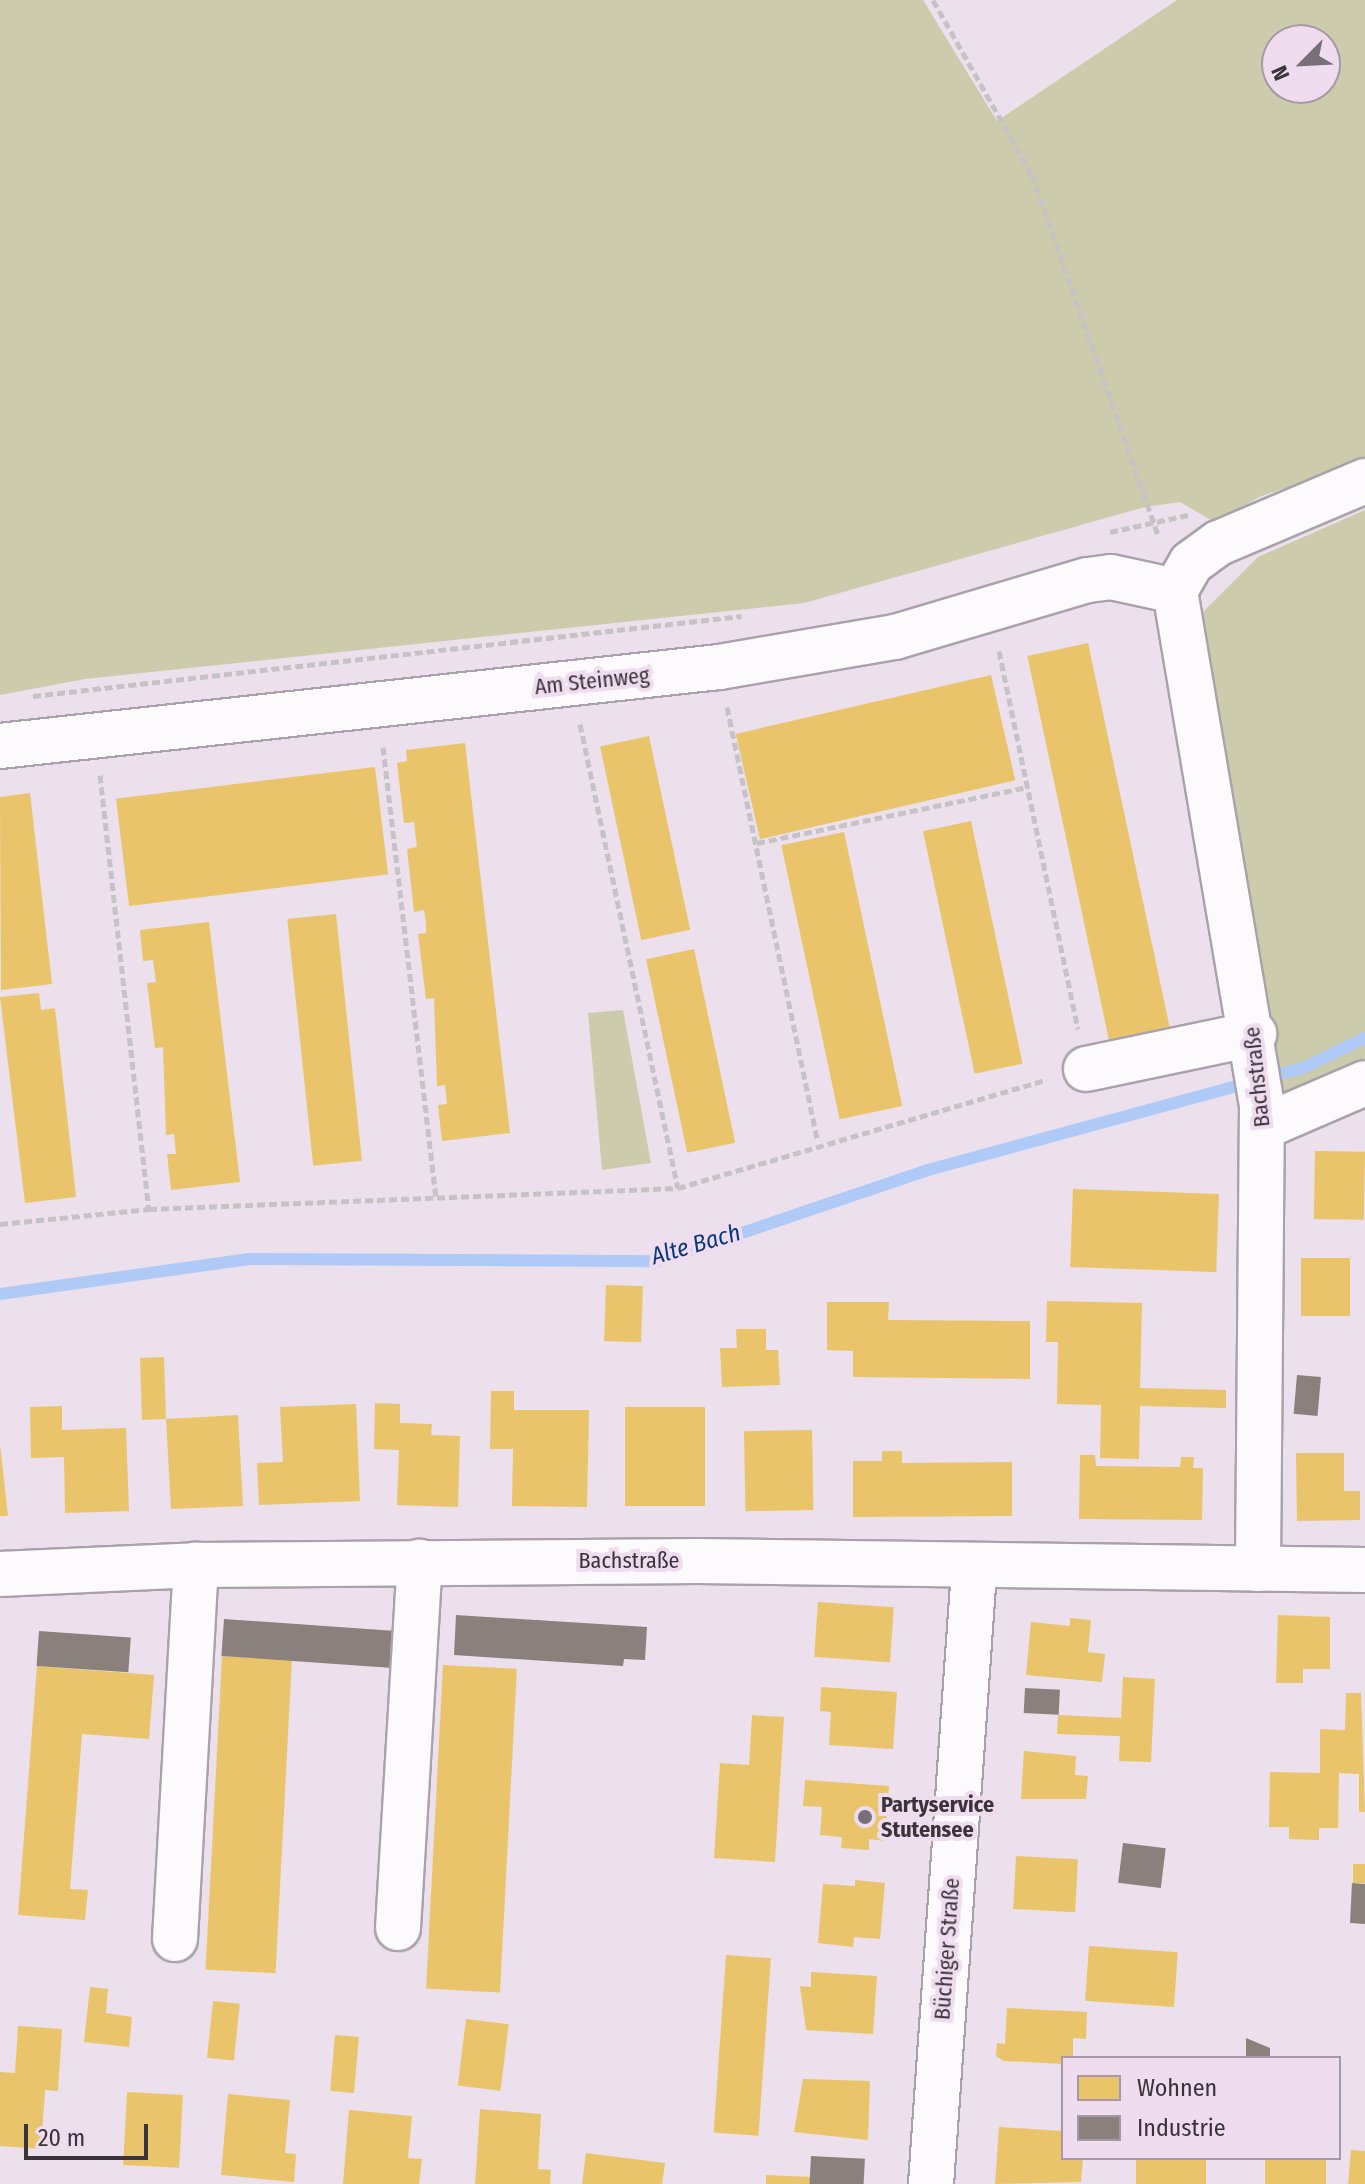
<!DOCTYPE html>
<meta charset="utf-8">
<style>
body{margin:0}
#map{position:relative;width:1365px;height:2184px;overflow:hidden;background:#ebe0eb;font-family:"Fira Sans Condensed",sans-serif}
div>[style]{position:absolute}
[style*='--x']{left:calc(var(--x)*1px);top:calc(var(--y)*1px);width:calc(var(--w)*1px);rotate:calc(var(--a)*1deg)}
.green>*{inset:0;background:#cccbac}
.homes>*{inset:0;background:#e9c46a;transform-origin:0 0}
.industry>*{inset:0;background:#8a817c;transform-origin:0 0}
.stream>*{height:12px;margin:-6px;padding:0 6px;transform-origin:6px;border-radius:6px;background:#b0caf8}
.path>*{height:5px;margin-top:-2.5px;transform-origin:0;background:repeating-linear-gradient(90deg,#c6c3c6 0 8px,transparent 0 12px)}
.roads{filter:drop-shadow(2px 0 #aaa2aa) drop-shadow(-2px 0 #aaa2aa) drop-shadow(0 2px #aaa2aa) drop-shadow(0 -2px #aaa2aa)}
.minor>*{height:44px;margin:-22px;padding:0 22px;transform-origin:22px;border-radius:22px;background:#fcfafc}
.dots>*{width:22px;height:22px;translate:-50% -50%;box-sizing:border-box;border:4px solid #efdcef;border-radius:50%}
span{translate:-50% -50%;white-space:nowrap;text-align:center;line-height:1.15;-webkit-text-stroke:8px #efdcef;paint-order:stroke}
.street-label{font-size:22px;color:#3a333a}
.poi-label{font-size:22px;color:#3a333a;font-weight:700}
.left{translate:0 -50%;text-align:left}
.water-label{font-size:24px;color:#08397b;font-style:italic}
.legend{position:absolute;left:1061px;top:2056px;width:280px;height:104px;box-sizing:border-box;background:#efdcef;border:2px solid #a798a7;margin:0;padding:10px 14px;list-style:none;font-size:24px;color:#3a333a}
.legend li{display:flex;align-items:center;gap:16px;height:40px}
.legend b{width:40px;border:2px solid #a798a7}
.north{position:absolute;left:1261px;top:24px;width:80px;height:80px;box-sizing:border-box;background:#efdcef;border:2px solid #a798a7;border-radius:50%;rotate:246deg;font-size:22px;font-weight:700;line-height:32px;text-align:center;color:#3a333a}
.north::after{content:'';display:block;margin:auto;width:28px;height:36px;background:#787078;clip-path:polygon(50% 0,100% 100%,50% 72%,0 100%)}
.scale{position:absolute;left:24px;top:2124px;width:124px;height:36px;box-sizing:border-box;border:4px solid #3a333a;border-top:0;padding-left:10px;font-size:24px;line-height:28px;white-space:nowrap;color:#3a333a;-webkit-text-stroke:6px #efdcef;paint-order:stroke}
</style>
<div id="map">
<div class="green">
<i style="clip-path:polygon(evenodd,0 0,923px 0,997px 121px,1177px 0,1365px 0,1365px 461px,1259px 497px,1216px 523px,1180px 502px,1145px 507px,804px 603px,85px 679px,0 695px,0 0,1277px 40px,1325px 40px,1325px 88px,1277px 88px,1277px 40px)"></i>
<i style="clip-path:polygon(1365px 510px,1365px 1065px,1278px 1101px,1190px 625px,1258px 557px)"></i>
<i style="clip-path:polygon(623px 1010px,651px 1163px,602px 1170px,588px 1013px)"></i>
</div>
<div class="homes">
<i style="left:1088px;top:643px;width:397px;height:62px;rotate:78deg"></i>
<i style="left:991px;top:675px;width:108px;height:262px;rotate:77deg"></i>
<i style="left:649px;top:736px;width:198px;height:50px;rotate:78deg"></i>
<i style="clip-path:polygon(465px 743px,510px 1133px,442px 1141px,438px 1105px,447px 1104px,445px 1085px,437px 1086px,434px 998px,426px 999px,418px 934px,426px 933px,426px 923px,424px 910px,414px 912px,407px 849px,417px 847px,414px 822px,404px 823px,397px 763px,407px 761px,406px 750px)"></i>
<i style="left:375px;top:767px;width:108px;height:261px;rotate:83deg"></i>
<i style="clip-path:polygon(30px 793px,52px 984px,1px 990px,0 797px)"></i>
<i style="left:971px;top:821px;width:248px;height:49px;rotate:78deg"></i>
<i style="left:844px;top:832px;width:280px;height:64px;rotate:78deg"></i>
<i style="left:336px;top:914px;width:248px;height:49px;rotate:84deg"></i>
<i style="clip-path:polygon(209px 922px,240px 1182px,171px 1190px,167px 1154px,176px 1154px,174px 1134px,166px 1135px,163px 1047px,155px 1048px,147px 983px,156px 982px,153px 960px,143px 961px,140px 930px)"></i>
<i style="left:694px;top:949px;width:198px;height:49px;rotate:78deg"></i>
<i style="clip-path:polygon(39px 993px,41px 1010px,55px 1008px,76px 1197px,25px 1203px,0 997px)"></i>
<i style="left:1315px;top:1151px;width:50px;height:68px;rotate:1deg"></i>
<i style="left:1073px;top:1189px;width:146px;height:78px;rotate:2deg"></i>
<i style="left:1301px;top:1258px;width:49px;height:58px"></i>
<i style="left:606px;top:1285px;width:37px;height:56px;rotate:2deg"></i>
<i style="clip-path:polygon(1047px 1301px,1142px 1303px,1140px 1388px,1226px 1390px,1226px 1408px,1140px 1406px,1139px 1459px,1100px 1458px,1101px 1405px,1057px 1404px,1058px 1342px,1046px 1342px)"></i>
<i style="clip-path:polygon(827px 1302px,889px 1302px,888px 1320px,1030px 1321px,1030px 1379px,853px 1377px,853px 1351px,827px 1350px)"></i>
<i style="clip-path:polygon(736px 1329px,766px 1329px,766px 1350px,778px 1350px,780px 1385px,722px 1387px,720px 1348px,737px 1348px)"></i>
<i style="clip-path:polygon(164px 1357px,166px 1419px,238px 1415px,243px 1506px,171px 1509px,166px 1419px,142px 1420px,140px 1358px)"></i>
<i style="clip-path:polygon(491px 1391px,514px 1391px,514px 1410px,589px 1410px,587px 1507px,512px 1506px,513px 1449px,490px 1449px)"></i>
<i style="clip-path:polygon(375px 1403px,400px 1404px,400px 1423px,432px 1424px,431px 1435px,460px 1436px,458px 1507px,397px 1505px,399px 1450px,374px 1449px)"></i>
<i style="clip-path:polygon(356px 1404px,360px 1501px,259px 1505px,257px 1463px,283px 1462px,280px 1407px)"></i>
<i style="clip-path:polygon(62px 1406px,62px 1430px,126px 1428px,129px 1511px,65px 1513px,64px 1457px,31px 1458px,30px 1407px)"></i>
<i style="left:625px;top:1407px;width:80px;height:99px"></i>
<i style="left:812px;top:1430px;width:80px;height:68px;rotate:89deg"></i>
<i style="clip-path:polygon(0 1445px,8px 1516px,0 1516px)"></i>
<i style="clip-path:polygon(882px 1451px,902px 1451px,902px 1463px,1012px 1462px,1012px 1516px,853px 1517px,853px 1461px,882px 1461px)"></i>
<i style="clip-path:polygon(1296px 1453px,1344px 1453px,1344px 1491px,1360px 1491px,1360px 1520px,1297px 1521px)"></i>
<i style="clip-path:polygon(1080px 1455px,1095px 1455px,1096px 1466px,1180px 1467px,1181px 1457px,1194px 1457px,1193px 1468px,1203px 1468px,1202px 1520px,1079px 1519px)"></i>
<i style="left:818px;top:1602px;width:76px;height:55px;rotate:4deg"></i>
<i style="clip-path:polygon(1278px 1615px,1330px 1617px,1330px 1669px,1303px 1669px,1303px 1683px,1276px 1683px)"></i>
<i style="clip-path:polygon(1070px 1618px,1091px 1620px,1088px 1652px,1105px 1654px,1102px 1682px,1026px 1675px,1031px 1622px,1070px 1626px)"></i>
<i style="left:222px;top:1656px;width:70px;height:314px;rotate:3deg"></i>
<i style="left:443px;top:1665px;width:74px;height:324px;rotate:3deg"></i>
<i style="clip-path:polygon(37px 1666px,154px 1675px,149px 1739px,82px 1734px,70px 1889px,88px 1890px,85px 1920px,18px 1915px)"></i>
<i style="clip-path:polygon(1123px 1677px,1155px 1679px,1151px 1762px,1119px 1761px,1120px 1736px,1057px 1734px,1058px 1715px,1121px 1718px)"></i>
<i style="clip-path:polygon(821px 1687px,897px 1692px,893px 1749px,829px 1745px,831px 1712px,820px 1711px)"></i>
<i style="clip-path:polygon(1346px 1693px,1361px 1693px,1365px 1812px,1359px 1812px,1359px 1774px,1339px 1773px,1338px 1828px,1319px 1828px,1319px 1840px,1289px 1839px,1289px 1827px,1269px 1827px,1270px 1772px,1320px 1773px,1320px 1729px,1345px 1730px)"></i>
<i style="clip-path:polygon(752px 1715px,784px 1717px,775px 1862px,714px 1858px,720px 1763px,749px 1765px)"></i>
<i style="clip-path:polygon(1024px 1751px,1076px 1756px,1075px 1775px,1088px 1776px,1086px 1799px,1021px 1799px)"></i>
<i style="clip-path:polygon(805px 1780px,889px 1786px,885px 1841px,869px 1839px,869px 1850px,841px 1848px,842px 1837px,820px 1835px,822px 1807px,803px 1806px)"></i>
<i style="left:1016px;top:1856px;width:62px;height:53px;rotate:3deg"></i>
<i style="left:1353px;top:1864px;width:12px;height:19px"></i>
<i style="clip-path:polygon(855px 1880px,885px 1883px,880px 1939px,854px 1937px,853px 1947px,818px 1943px,823px 1884px,855px 1886px)"></i>
<i style="left:1089px;top:1946px;width:89px;height:55px;rotate:4deg"></i>
<i style="left:726px;top:1955px;width:45px;height:178px;rotate:4deg"></i>
<i style="clip-path:polygon(811px 1972px,877px 1976px,873px 2034px,806px 2030px,800px 1986px,811px 1987px)"></i>
<i style="clip-path:polygon(90px 1987px,108px 1989px,106px 2013px,132px 2017px,129px 2047px,84px 2042px)"></i>
<i style="left:213px;top:2001px;width:27px;height:57px;rotate:6deg"></i>
<i style="clip-path:polygon(1007px 2008px,1087px 2012px,1086px 2039px,1073px 2038px,1073px 2058px,1063px 2064px,1004px 2061px,996px 2056px,997px 2043px,1005px 2044px)"></i>
<i style="left:466px;top:2019px;width:43px;height:67px;rotate:7deg"></i>
<i style="clip-path:polygon(18px 2026px,62px 2029px,58px 2091px,45px 2090px,41px 2149px,0 2146px,0 2072px,15px 2073px)"></i>
<i style="left:335px;top:2035px;width:24px;height:56px;rotate:5deg"></i>
<i style="clip-path:polygon(803px 2079px,870px 2081px,868px 2140px,794px 2132px)"></i>
<i style="left:127px;top:2092px;width:56px;height:73px;rotate:3deg"></i>
<i style="clip-path:polygon(228px 2094px,290px 2100px,285px 2153px,296px 2154px,294px 2182px,221px 2175px)"></i>
<i style="clip-path:polygon(480px 2109px,541px 2114px,538px 2169px,551px 2170px,550px 2184px,475px 2184px)"></i>
<i style="clip-path:polygon(349px 2110px,412px 2116px,408px 2158px,422px 2159px,419px 2184px,343px 2184px)"></i>
<i style="clip-path:polygon(999px 2127px,1063px 2131px,1063px 2158px,1083px 2158px,1081px 2182px,995px 2184px)"></i>
<i style="clip-path:polygon(1351px 2150px,1365px 2151px,1365px 2184px,1348px 2184px)"></i>
<i style="clip-path:polygon(586px 2153px,665px 2163px,662px 2184px,582px 2184px)"></i>
<i style="left:1136px;top:2158px;width:70px;height:26px"></i>
<i style="left:1265px;top:2158px;width:61px;height:26px"></i>
<i style="clip-path:polygon(766px 2175px,810px 2177px,810px 2184px,766px 2184px)"></i>
</div>
<div class="industry">
<i style="left:1297px;top:1375px;width:24px;height:39px;rotate:5deg"></i>
<i style="clip-path:polygon(456px 1615px,647px 1627px,645px 1660px,624px 1659px,623px 1666px,454px 1655px)"></i>
<i style="left:224px;top:1619px;width:179px;height:37px;rotate:4deg"></i>
<i style="left:39px;top:1631px;width:92px;height:35px;rotate:4deg"></i>
<i style="left:1025px;top:1688px;width:35px;height:25px;rotate:3deg"></i>
<i style="left:1123px;top:1843px;width:43px;height:40px;rotate:7deg"></i>
<i style="clip-path:polygon(1352px 1883px,1365px 1884px,1365px 1924px,1350px 1923px)"></i>
<i style="clip-path:polygon(1246px 2038px,1270px 2048px,1270px 2058px,1246px 2058px)"></i>
<i style="left:811px;top:2156px;width:54px;height:28px;rotate:3deg"></i>
</div>
<div class="stream">
<i style="--x:0;--y:1294;--w:250;--a:-8"></i>
<i style="--x:248;--y:1259;--w:411;--a:0.3"></i>
<i style="--x:659;--y:1261;--w:284;--a:-18.7"></i>
<i style="--x:928;--y:1170;--w:389;--a:-15.2"></i>
<i style="--x:1303;--y:1068;--w:69;--a:-25.8"></i>
</div>
<div class="path">
<i style="--x:933;--y:0;--w:201;--a:60.5"></i>
<i style="--x:1032;--y:175;--w:381;--a:70.7"></i>
<i style="--x:1110;--y:532;--w:80;--a:-12.3"></i>
<i style="--x:999;--y:651;--w:386;--a:78.2"></i>
<i style="--x:33;--y:696;--w:713;--a:-6.44"></i>
<i style="--x:727;--y:707;--w:443;--a:78.2"></i>
<i style="--x:580;--y:724;--w:474;--a:78.1"></i>
<i style="--x:383;--y:747;--w:453;--a:83.3"></i>
<i style="--x:100;--y:775;--w:437;--a:83.6"></i>
<i style="--x:757;--y:843;--w:277;--a:-11.7"></i>
<i style="--x:0;--y:1224;--w:150;--a:-5.7"></i>
<i style="--x:149;--y:1209;--w:529;--a:-2.27"></i>
<i style="--x:678;--y:1188;--w:384;--a:-16.4"></i>
</div>
<div class="roads">
<div class="minor">
<i style="--x:1175;--y:591;--w:522;--a:80.41"></i>
<i style="--x:1262;--y:1106;--w:463;--a:90.5"></i>
<i style="--x:1175;--y:591;--w:32;--a:-60"></i>
<i style="--x:1191;--y:563;--w:34;--a:-36"></i>
<i style="--x:1219;--y:543;--w:159;--a:-23"></i>
<i style="--x:0;--y:746;--w:723;--a:-6.27"></i>
<i style="--x:719;--y:667;--w:179;--a:-9.7"></i>
<i style="--x:895;--y:637;--w:201;--a:-16.5"></i>
<i style="--x:1088;--y:580;--w:23;--a:-7"></i>
<i style="--x:1111;--y:577;--w:66;--a:12.3"></i>
<i style="--x:1086;--y:1069;--w:172;--a:-11.8"></i>
<i style="--x:1263;--y:1127;--w:111;--a:-23.3"></i>
<i style="--x:0;--y:1574;--w:196;--a:-2.6"></i>
<i style="--x:196;--y:1565;--w:502;--a:-0.46"></i>
<i style="--x:698;--y:1561;--w:667;--a:0.77"></i>
<i style="--x:398;--y:1928;--w:367;--a:-86.6"></i>
<i style="--x:175;--y:1939;--w:375;--a:-86.8"></i>
<i style="--x:931;--y:2184;--w:616;--a:-85.99"></i>
</div>
</div>
<div class="dots">
<i style="left:865px;top:1817px;background:#787078"></i>
</div>
<div class="street-label">
<span style="left:592px;top:681px;rotate:-6deg">Am Steinweg</span>
<span style="left:1257px;top:1077px;rotate:-96deg">Bachstraße</span>
<span style="left:629px;top:1561px">Bachstraße</span>
<span style="left:947px;top:1949px;rotate:-86deg">Büchiger Straße</span>
</div>
<div class="poi-label">
<span class="left" style="left:881px;top:1817px">Partyservice<br>Stutensee</span>
</div>
<div class="water-label">
<span style="left:696px;top:1245px;rotate:-16deg">Alte Bach</span>
</div>
<ul class="legend">
<li><b style="height:22px;background:#e9c46a"></b>Wohnen</li>
<li><b style="height:22px;background:#8a817c"></b>Industrie</li>
</ul>
<div class="north">N</div>
<div class="scale">20 m</div>
</div>
